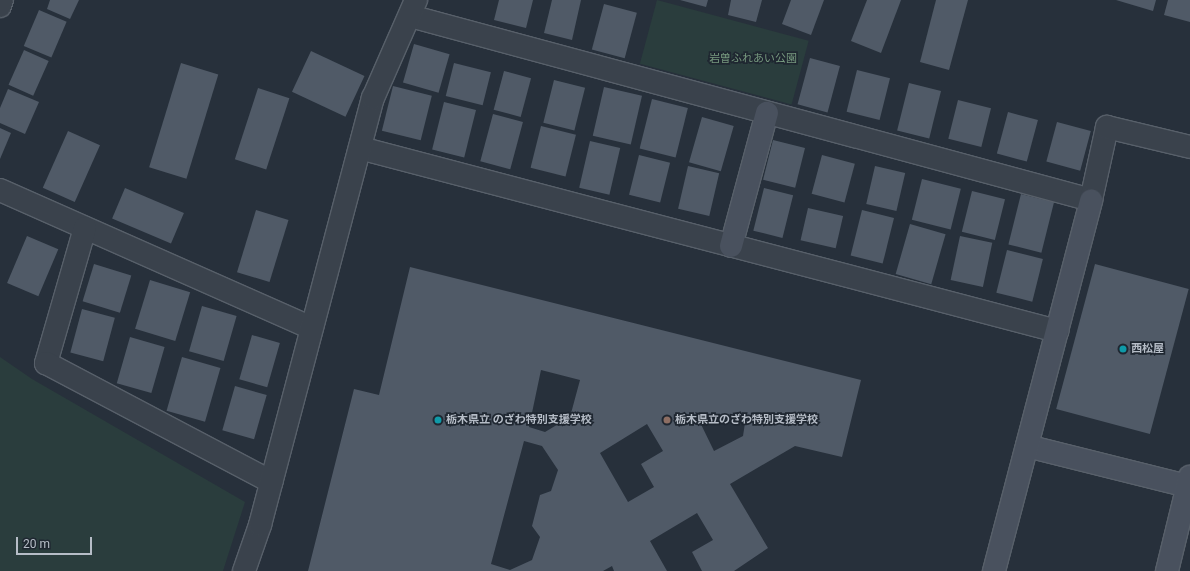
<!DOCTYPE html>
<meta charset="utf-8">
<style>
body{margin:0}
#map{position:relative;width:1190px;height:571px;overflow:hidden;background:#27303b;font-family:Roboto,"Noto Sans JP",sans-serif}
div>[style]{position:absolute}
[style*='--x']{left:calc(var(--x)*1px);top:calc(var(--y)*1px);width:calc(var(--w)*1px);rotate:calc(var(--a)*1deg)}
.green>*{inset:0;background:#2a3d3d;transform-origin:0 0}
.building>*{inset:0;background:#505a67;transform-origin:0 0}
.roads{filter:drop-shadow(1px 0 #58606a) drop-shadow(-1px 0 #58606a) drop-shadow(0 1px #58606a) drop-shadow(0 -1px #58606a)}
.street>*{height:22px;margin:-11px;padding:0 11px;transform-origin:11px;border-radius:11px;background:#3a424c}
.secondary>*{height:22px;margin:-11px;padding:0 11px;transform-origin:11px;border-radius:11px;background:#49515e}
.dots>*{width:11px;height:11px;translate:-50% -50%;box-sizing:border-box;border:2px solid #1f2731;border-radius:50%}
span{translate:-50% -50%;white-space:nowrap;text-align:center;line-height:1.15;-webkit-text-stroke:3.5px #1f2731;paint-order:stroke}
.park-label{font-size:11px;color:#779a7f}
.poi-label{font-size:11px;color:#b6bdc7;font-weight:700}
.left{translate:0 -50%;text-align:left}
.scale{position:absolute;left:16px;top:537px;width:76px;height:18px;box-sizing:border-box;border:2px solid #b6bdc7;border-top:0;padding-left:5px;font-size:12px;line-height:14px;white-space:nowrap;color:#b6bdc7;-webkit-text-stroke:3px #1f2731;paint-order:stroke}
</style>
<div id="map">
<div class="green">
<i style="left:657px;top:0;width:157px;height:66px;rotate:15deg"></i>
<i style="clip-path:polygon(0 357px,32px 379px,245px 502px,223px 571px,0 571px)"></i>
</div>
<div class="building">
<i style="clip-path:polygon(50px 0,79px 0,70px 19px,47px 9px)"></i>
<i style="clip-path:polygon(499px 0,533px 0,526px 28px,494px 20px)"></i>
<i style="clip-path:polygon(552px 0,581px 0,572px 40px,544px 33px)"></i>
<i style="clip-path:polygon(680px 0,708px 0,706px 7px)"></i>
<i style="clip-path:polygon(731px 0,762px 0,756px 22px,728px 15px)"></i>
<i style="clip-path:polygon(791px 0,824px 0,811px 35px,782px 24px)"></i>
<i style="clip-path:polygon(867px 0,901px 0,881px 53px,851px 41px)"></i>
<i style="clip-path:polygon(936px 0,968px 0,949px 70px,920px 62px)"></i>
<i style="clip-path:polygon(1116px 0,1156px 0,1153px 11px)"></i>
<i style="clip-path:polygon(1168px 0,1190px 0,1190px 22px,1164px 15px)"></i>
<i style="left:604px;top:4px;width:34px;height:47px;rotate:15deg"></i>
<i style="left:39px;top:10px;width:30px;height:39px;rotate:23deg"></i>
<i style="left:414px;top:44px;width:37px;height:40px;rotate:16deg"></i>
<i style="left:24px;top:50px;width:27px;height:38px;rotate:24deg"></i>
<i style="left:311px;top:51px;width:59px;height:45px;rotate:25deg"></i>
<i style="left:810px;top:58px;width:31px;height:48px;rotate:15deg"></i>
<i style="left:181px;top:63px;width:39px;height:109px;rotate:17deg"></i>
<i style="left:454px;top:63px;width:38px;height:34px;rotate:14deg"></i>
<i style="left:857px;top:70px;width:34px;height:43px;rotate:14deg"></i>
<i style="left:504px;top:71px;width:28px;height:40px;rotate:15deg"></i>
<i style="left:554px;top:80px;width:32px;height:44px;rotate:14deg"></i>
<i style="left:909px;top:83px;width:33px;height:49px;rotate:14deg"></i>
<i style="left:393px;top:86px;width:40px;height:46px;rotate:14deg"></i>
<i style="left:604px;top:87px;width:39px;height:50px;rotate:13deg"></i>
<i style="left:258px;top:88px;width:33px;height:75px;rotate:18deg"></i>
<i style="clip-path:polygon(8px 89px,39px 102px,25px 134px,0 123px,0 108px)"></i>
<i style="left:652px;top:99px;width:37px;height:51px;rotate:14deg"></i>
<i style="left:958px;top:100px;width:34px;height:40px;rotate:14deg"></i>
<i style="left:444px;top:102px;width:33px;height:49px;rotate:14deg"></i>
<i style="left:1008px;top:112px;width:31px;height:43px;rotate:15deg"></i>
<i style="left:493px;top:114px;width:31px;height:49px;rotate:15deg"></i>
<i style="left:702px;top:117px;width:33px;height:47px;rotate:16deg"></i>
<i style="left:1057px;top:122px;width:35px;height:41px;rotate:15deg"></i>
<i style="left:541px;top:126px;width:36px;height:43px;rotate:14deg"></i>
<i style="clip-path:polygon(0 128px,11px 133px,0 159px)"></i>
<i style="left:68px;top:131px;width:35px;height:62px;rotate:24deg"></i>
<i style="left:773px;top:140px;width:33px;height:41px;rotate:14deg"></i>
<i style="left:590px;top:141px;width:31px;height:48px;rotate:13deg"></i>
<i style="left:639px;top:155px;width:32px;height:41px;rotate:14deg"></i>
<i style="left:822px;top:155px;width:34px;height:40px;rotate:15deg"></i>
<i style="left:688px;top:166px;width:32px;height:44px;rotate:13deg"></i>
<i style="left:875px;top:166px;width:31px;height:39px;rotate:13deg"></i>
<i style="left:922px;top:179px;width:40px;height:42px;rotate:14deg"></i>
<i style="left:125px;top:188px;width:64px;height:33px;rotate:23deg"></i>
<i style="left:764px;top:188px;width:30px;height:44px;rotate:14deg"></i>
<i style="left:972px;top:191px;width:34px;height:42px;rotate:14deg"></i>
<i style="left:1021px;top:194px;width:34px;height:52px;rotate:14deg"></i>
<i style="left:808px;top:208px;width:36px;height:33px;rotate:13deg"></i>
<i style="left:256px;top:210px;width:34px;height:65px;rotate:17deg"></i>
<i style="left:862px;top:210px;width:33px;height:47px;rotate:14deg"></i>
<i style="left:910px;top:224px;width:37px;height:52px;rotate:16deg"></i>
<i style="left:27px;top:236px;width:34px;height:51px;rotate:23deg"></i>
<i style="left:960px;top:236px;width:33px;height:45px;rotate:12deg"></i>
<i style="left:1007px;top:250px;width:37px;height:44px;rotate:14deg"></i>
<i style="left:94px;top:264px;width:39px;height:39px;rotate:17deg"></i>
<i style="left:1095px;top:264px;width:97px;height:150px;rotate:15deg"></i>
<i style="clip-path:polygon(evenodd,410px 267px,861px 380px,842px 457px,795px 446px,730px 484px,768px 548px,734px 571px,702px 571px,692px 552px,713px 540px,697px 513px,650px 541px,667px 571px,614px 571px,612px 566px,603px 571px,308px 571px,354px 389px,379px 395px,410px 267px,541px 370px,580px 380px,570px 417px,545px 432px,529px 427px,541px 370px,410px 267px,695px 412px,745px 423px,743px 436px,714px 451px,695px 412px,410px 267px,647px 424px,663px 451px,641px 464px,654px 487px,628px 502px,600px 453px,647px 424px,410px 267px,524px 441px,542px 446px,558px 470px,551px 491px,540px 495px,532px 526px,540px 537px,532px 560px,510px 570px,491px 564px,524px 441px)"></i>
<i style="left:150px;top:280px;width:42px;height:51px;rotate:17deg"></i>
<i style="left:202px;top:306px;width:36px;height:47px;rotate:16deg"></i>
<i style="left:82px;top:309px;width:34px;height:45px;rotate:15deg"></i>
<i style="left:252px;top:335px;width:29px;height:46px;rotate:16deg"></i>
<i style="left:130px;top:337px;width:36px;height:48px;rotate:16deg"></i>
<i style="left:182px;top:357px;width:40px;height:56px;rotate:16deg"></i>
<i style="left:235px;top:386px;width:33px;height:46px;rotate:16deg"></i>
</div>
<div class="roads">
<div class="street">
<i style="--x:0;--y:6;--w:6;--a:-72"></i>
<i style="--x:410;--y:16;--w:705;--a:15.12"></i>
<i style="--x:1091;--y:200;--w:75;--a:-77.6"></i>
<i style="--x:1107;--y:127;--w:85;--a:13.5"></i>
<i style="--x:360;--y:148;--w:721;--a:14.71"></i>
<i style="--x:0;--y:190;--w:341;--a:23.9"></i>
<i style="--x:85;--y:228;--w:141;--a:106.1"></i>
<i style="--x:46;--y:363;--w:255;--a:27.8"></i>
<i style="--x:244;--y:571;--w:49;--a:-70.8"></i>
<i style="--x:260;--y:525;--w:442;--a:-75.2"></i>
<i style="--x:373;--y:98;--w:107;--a:-66.3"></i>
</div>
<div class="secondary">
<i style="--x:731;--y:246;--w:138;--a:-74.9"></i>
<i style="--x:1027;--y:446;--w:165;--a:14"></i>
<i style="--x:994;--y:571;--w:383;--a:-75.3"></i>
<i style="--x:1167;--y:571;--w:97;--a:-76.3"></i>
</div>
</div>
<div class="dots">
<i style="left:1123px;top:349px;background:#0f9aa8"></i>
<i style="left:438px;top:420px;background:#0f9aa8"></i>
<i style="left:667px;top:420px;background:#8d6e63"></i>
</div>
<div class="park-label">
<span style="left:753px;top:59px">岩曽ふれあい公園</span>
</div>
<div class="poi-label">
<span class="left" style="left:1131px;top:349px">西松屋</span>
<span class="left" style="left:446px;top:420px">栃木県立 のざわ特別支援学校</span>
<span class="left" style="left:675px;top:420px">栃木県立のざわ特別支援学校</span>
</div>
<div class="scale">20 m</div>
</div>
